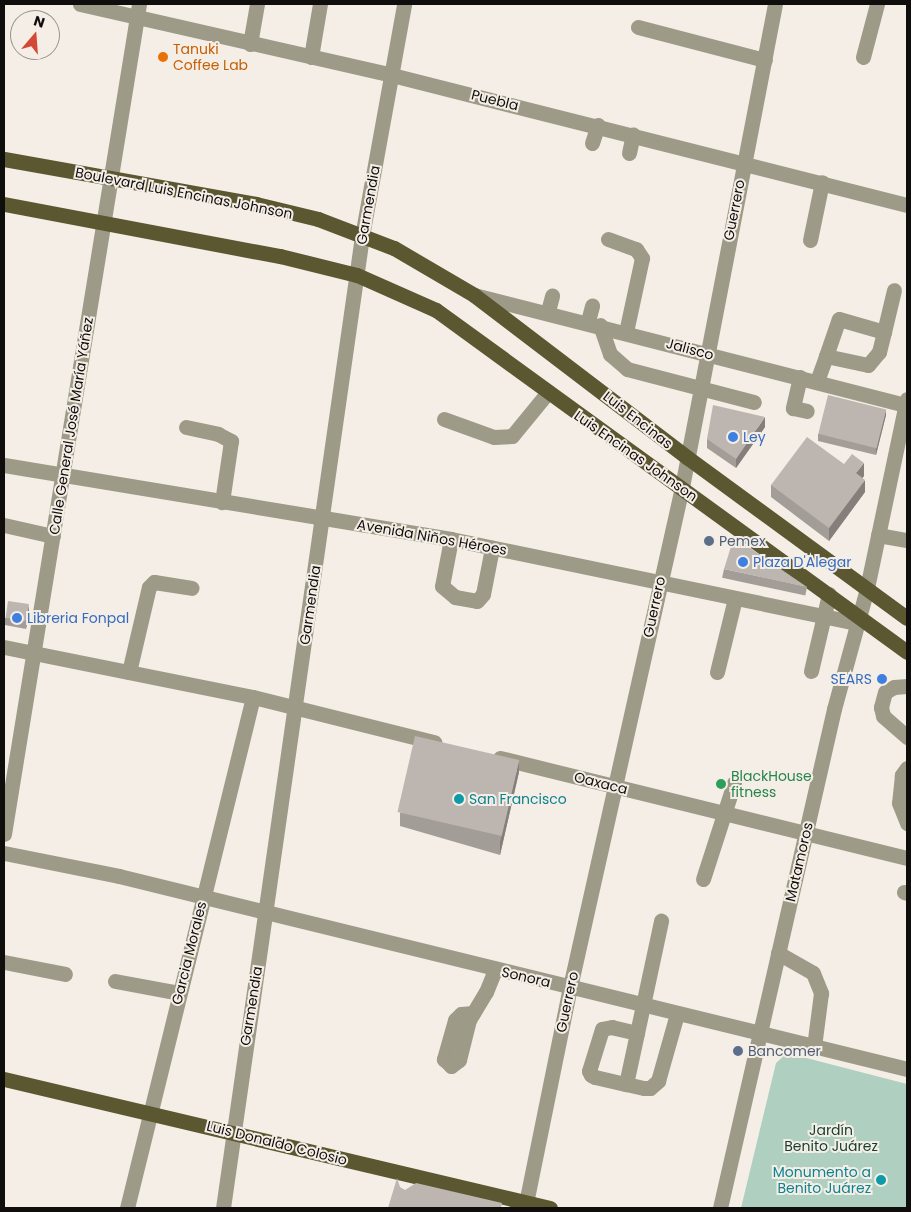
<!DOCTYPE html>
<meta charset="utf-8">
<style>
body{margin:0}
#map{position:relative;width:911px;height:1212px;overflow:hidden;background:#f5eee7;font-family:Poppins,sans-serif}
div>[style]{position:absolute}
[style*='--x']{left:calc(var(--x)*1px);top:calc(var(--y)*1px);width:calc(var(--w)*1px);rotate:calc(var(--a)*1deg)}
.green>*{inset:0;background:#afd0c0}
.minor>*{height:15px;margin:-7.5px;padding:0 7.5px;transform-origin:7.5px;border-radius:7.5px;background:#9d9b87}
.major>*{height:15px;margin:-7.5px;padding:0 7.5px;transform-origin:7.5px;border-radius:7.5px;background:#5b5731}
.wall>*{inset:0;background:#a39d97;transform-origin:0 0}
.shaded-wall>*{inset:0;background:#847f7b}
.building>*{inset:0;background:#bdb6b0;transform-origin:0 0}
.dots>*{width:14px;height:14px;translate:-50% -50%;box-sizing:border-box;border:2px solid #f5eee7;border-radius:50%}
span{translate:-50% -50%;white-space:nowrap;text-align:center;line-height:1.15;-webkit-text-stroke:4px #f5eee7;paint-order:stroke}
.food-label{font-size:14px;color:#c56008}
.left{translate:0 -50%;text-align:left}
.street-label{font-size:14px;color:#100e0c}
.shop-label{font-size:14px;color:#366cbe}
.right{translate:-100% -50%;text-align:right}
.service-label{font-size:14px;color:#4e5e75}
.leisure-label{font-size:14px;color:#27864d}
.culture-label{font-size:14px;color:#0d838f}
.park-label{font-size:14px;color:#123f2e}
.frame{position:absolute;inset:0;border:5px solid #100e0c;pointer-events:none}
.north{position:absolute;left:10px;top:10px;width:50px;height:50px;box-sizing:border-box;background:#f5eee7;border:1px solid #99948f;border-radius:50%;rotate:18deg;font-size:14px;font-weight:700;line-height:20px;text-align:center;color:#100e0c}
.north::after{content:'';display:block;margin:auto;width:18px;height:22px;background:#d54836;clip-path:polygon(50% 0,100% 100%,50% 72%,0 100%)}
</style>
<div id="map">
<div class="green">
<i style="clip-path:polygon(787px 1053px,907px 1084px,907px 1208px,741px 1208px,776px 1063px)"></i>
</div>
<div class="minor">
<i style="--x:80;--y:4;--w:320;--a:12.8"></i>
<i style="--x:392;--y:75;--w:531;--a:14.17"></i>
<i style="--x:638;--y:27;--w:131;--a:14.6"></i>
<i style="--x:250;--y:44;--w:41;--a:-80.1"></i>
<i style="--x:311;--y:57;--w:54;--a:-80.4"></i>
<i style="--x:863;--y:57;--w:55;--a:-75.2"></i>
<i style="--x:592;--y:143;--w:19;--a:-72"></i>
<i style="--x:629;--y:153;--w:19;--a:-78"></i>
<i style="--x:608;--y:239;--w:30;--a:20"></i>
<i style="--x:636;--y:249;--w:11;--a:56"></i>
<i style="--x:642;--y:258;--w:76;--a:102.2"></i>
<i style="--x:810;--y:240;--w:59;--a:-78.3"></i>
<i style="--x:474;--y:295;--w:447;--a:14.3"></i>
<i style="--x:548;--y:311;--w:16;--a:-75"></i>
<i style="--x:588;--y:321;--w:16;--a:-75"></i>
<i style="--x:600;--y:325;--w:31;--a:71"></i>
<i style="--x:610;--y:354;--w:23;--a:41"></i>
<i style="--x:627;--y:369;--w:131;--a:14.6"></i>
<i style="--x:884;--y:332;--w:43;--a:-76.6"></i>
<i style="--x:800;--y:377;--w:32;--a:103"></i>
<i style="--x:793;--y:408;--w:14;--a:12"></i>
<i style="--x:817;--y:381;--w:27;--a:-70"></i>
<i style="--x:826;--y:356;--w:39;--a:-71"></i>
<i style="--x:839;--y:319;--w:47;--a:16.1"></i>
<i style="--x:884;--y:332;--w:21;--a:104"></i>
<i style="--x:879;--y:352;--w:17;--a:130"></i>
<i style="--x:868;--y:365;--w:43;--a:-167.9"></i>
<i style="--x:444;--y:419;--w:53;--a:19.8"></i>
<i style="--x:494;--y:437;--w:18;--a:-3"></i>
<i style="--x:512;--y:436;--w:57;--a:-50.7"></i>
<i style="--x:186;--y:427;--w:33;--a:12"></i>
<i style="--x:218;--y:434;--w:15;--a:28"></i>
<i style="--x:231;--y:441;--w:62;--a:98.4"></i>
<i style="--x:4;--y:465;--w:453;--a:9.4"></i>
<i style="--x:451;--y:539;--w:416;--a:11.7"></i>
<i style="--x:4;--y:525;--w:50;--a:12.7"></i>
<i style="--x:878;--y:535;--w:29;--a:10"></i>
<i style="--x:451;--y:539;--w:48;--a:100.8"></i>
<i style="--x:442;--y:586;--w:17;--a:40"></i>
<i style="--x:455;--y:597;--w:22;--a:10"></i>
<i style="--x:477;--y:601;--w:9;--a:-49"></i>
<i style="--x:483;--y:594;--w:47;--a:-78.9"></i>
<i style="--x:4;--y:647;--w:254;--a:11.4"></i>
<i style="--x:253;--y:697;--w:187;--a:14"></i>
<i style="--x:811;--y:671;--w:79;--a:-76.8"></i>
<i style="--x:129;--y:672;--w:87;--a:-76.8"></i>
<i style="--x:149;--y:587;--w:7;--a:-45"></i>
<i style="--x:154;--y:582;--w:38;--a:9"></i>
<i style="--x:717;--y:672;--w:76;--a:-76.3"></i>
<i style="--x:907;--y:686;--w:13;--a:176"></i>
<i style="--x:894;--y:687;--w:10;--a:151"></i>
<i style="--x:885;--y:692;--w:16;--a:105"></i>
<i style="--x:881;--y:707;--w:9;--a:77"></i>
<i style="--x:883;--y:716;--w:32;--a:41"></i>
<i style="--x:500;--y:758;--w:419;--a:13.8"></i>
<i style="--x:907;--y:768;--w:9;--a:126"></i>
<i style="--x:902;--y:775;--w:28;--a:96"></i>
<i style="--x:899;--y:803;--w:22;--a:68"></i>
<i style="--x:4;--y:834;--w:841;--a:-80.76"></i>
<i style="--x:4;--y:853;--w:117;--a:11.3"></i>
<i style="--x:119;--y:876;--w:811;--a:13.76"></i>
<i style="--x:703;--y:879;--w:101;--a:-72.1"></i>
<i style="--x:904;--y:892;--w:3;--a:18"></i>
<i style="--x:778;--y:953;--w:40;--a:29.7"></i>
<i style="--x:813;--y:973;--w:22;--a:68"></i>
<i style="--x:821;--y:993;--w:54;--a:97.4"></i>
<i style="--x:4;--y:962;--w:62;--a:11.1"></i>
<i style="--x:115;--y:981;--w:65;--a:10.6"></i>
<i style="--x:473;--y:1013;--w:12;--a:175"></i>
<i style="--x:461;--y:1014;--w:8;--a:135"></i>
<i style="--x:455;--y:1020;--w:41;--a:105.8"></i>
<i style="--x:444;--y:1059;--w:10;--a:45"></i>
<i style="--x:451;--y:1066;--w:10;--a:-37"></i>
<i style="--x:459;--y:1060;--w:41;--a:-76"></i>
<i style="--x:469;--y:1020;--w:33;--a:-59"></i>
<i style="--x:486;--y:992;--w:24;--a:-68"></i>
<i style="--x:637;--y:1033;--w:115;--a:-77.9"></i>
<i style="--x:626;--y:1084;--w:52;--a:-77.8"></i>
<i style="--x:637;--y:1033;--w:26;--a:-167"></i>
<i style="--x:612;--y:1027;--w:10;--a:169"></i>
<i style="--x:602;--y:1029;--w:44;--a:107.2"></i>
<i style="--x:589;--y:1071;--w:4;--a:63"></i>
<i style="--x:591;--y:1075;--w:4;--a:27"></i>
<i style="--x:595;--y:1077;--w:32;--a:13"></i>
<i style="--x:626;--y:1084;--w:18;--a:13"></i>
<i style="--x:644;--y:1088;--w:6;--a:0"></i>
<i style="--x:650;--y:1088;--w:11;--a:-41"></i>
<i style="--x:658;--y:1081;--w:70;--a:-74.2"></i>
<i style="--x:127;--y:1208;--w:526;--a:-76.15"></i>
<i style="--x:223;--y:1208;--w:982;--a:-81.86"></i>
<i style="--x:362;--y:236;--w:236;--a:-79.7"></i>
<i style="--x:525;--y:1208;--w:226;--a:-78.5"></i>
<i style="--x:570;--y:987;--w:512;--a:-77.37"></i>
<i style="--x:682;--y:487;--w:492;--a:-79.1"></i>
<i style="--x:720;--y:1208;--w:512;--a:-77.13"></i>
<i style="--x:834;--y:709;--w:125;--a:-74.7"></i>
<i style="--x:867;--y:588;--w:193;--a:-78.1"></i>
</div>
<div class="major">
<i style="--x:4;--y:159;--w:256;--a:10.1"></i>
<i style="--x:256;--y:204;--w:64;--a:13.6"></i>
<i style="--x:318;--y:219;--w:81;--a:20.9"></i>
<i style="--x:394;--y:248;--w:93;--a:30.4"></i>
<i style="--x:474;--y:295;--w:269;--a:37.3"></i>
<i style="--x:688;--y:458;--w:271;--a:36.2"></i>
<i style="--x:4;--y:204;--w:281;--a:10.7"></i>
<i style="--x:280;--y:256;--w:79;--a:13.9"></i>
<i style="--x:357;--y:275;--w:86;--a:23.9"></i>
<i style="--x:436;--y:310;--w:582;--a:35.98"></i>
<i style="--x:4;--y:1079;--w:561;--a:13.29"></i>
</div>
<div class="wall">
<i style="clip-path:polygon(886px 415px,876px 455px,818px 441px,818px 434px)"></i>
<i style="clip-path:polygon(765px 427px,736px 468px,707px 448px,707px 439px)"></i>
<i style="clip-path:polygon(844px 464px,864px 476px,862px 478px,865px 492px,829px 541px,771px 497px,771px 485px)"></i>
<i style="left:724px;top:569px;width:85px;height:9px;rotate:12deg"></i>
<i style="clip-path:polygon(29px 611px,26px 629px,5px 625px,5px 618px)"></i>
<i style="clip-path:polygon(519px 772px,500px 855px,400px 826px,400px 813px)"></i>
</div>
<div class="shaded-wall">
<i style="clip-path:polygon(886px 409px,886px 415px,876px 455px,876px 449px)"></i>
<i style="clip-path:polygon(765px 417px,765px 427px,736px 468px,736px 459px)"></i>
<i style="clip-path:polygon(864px 463px,864px 476px,856px 486px,856px 473px)"></i>
<i style="clip-path:polygon(865px 480px,865px 492px,829px 541px,829px 528px)"></i>
<i style="clip-path:polygon(29px 604px,29px 611px,26px 629px,26px 622px)"></i>
<i style="clip-path:polygon(519px 760px,519px 772px,500px 855px,500px 842px)"></i>
</div>
<div class="building">
<i style="left:828px;top:395px;width:60px;height:40px;rotate:14deg"></i>
<i style="clip-path:polygon(713px 405px,765px 417px,736px 459px,707px 439px)"></i>
<i style="clip-path:polygon(807px 437px,844px 464px,852px 454px,864px 463px,856px 473px,865px 480px,829px 528px,771px 485px)"></i>
<i style="clip-path:polygon(734px 537px,807px 587px,724px 569px)"></i>
<i style="left:8px;top:601px;width:21px;height:17px;rotate:8deg"></i>
<i style="left:415px;top:736px;width:107px;height:78px;rotate:13deg"></i>
<i style="clip-path:polygon(397px 1178px,400px 1187px,405px 1190px,416px 1183px,502px 1203px,501px 1208px,388px 1208px)"></i>
</div>
<div class="dots">
<i style="left:163px;top:57px;background:#e8710a"></i>
<i style="left:733px;top:437px;background:#3f7fe0"></i>
<i style="left:709px;top:541px;background:#5c6f8a"></i>
<i style="left:743px;top:562px;background:#3f7fe0"></i>
<i style="left:17px;top:618px;background:#3f7fe0"></i>
<i style="left:882px;top:679px;background:#3f7fe0"></i>
<i style="left:721px;top:784px;background:#2e9e5b"></i>
<i style="left:459px;top:799px;background:#0f9aa8"></i>
<i style="left:738px;top:1051px;background:#5c6f8a"></i>
<i style="left:881px;top:1180px;background:#0f9aa8"></i>
</div>
<div class="food-label">
<span class="left" style="left:173px;top:57px">Tanuki<br>Coffee Lab</span>
</div>
<div class="street-label">
<span style="left:495px;top:100px;rotate:14deg">Puebla</span>
<span style="left:184px;top:193px;rotate:11deg">Boulevard Luis Encinas Johnson</span>
<span style="left:368px;top:205px;rotate:-80deg">Garmendia</span>
<span style="left:734px;top:210px;rotate:-79deg">Guerrero</span>
<span style="left:690px;top:349px;rotate:15deg">Jalisco</span>
<span style="left:638px;top:420px;rotate:38deg">Luis Encinas</span>
<span style="left:71px;top:426px;rotate:-81deg">Calle General José María Yáñez</span>
<span style="left:636px;top:456px;rotate:35deg">Luis Encinas Johnson</span>
<span style="left:432px;top:537px;rotate:10deg">Avenida Niños Héroes</span>
<span style="left:310px;top:605px;rotate:-82deg">Garmendia</span>
<span style="left:654px;top:607px;rotate:-78deg">Guerrero</span>
<span style="left:601px;top:783px;rotate:14deg">Oaxaca</span>
<span style="left:799px;top:862px;rotate:-77deg">Matamoros</span>
<span style="left:189px;top:953px;rotate:-76deg">Garcia Morales</span>
<span style="left:526px;top:977px;rotate:13deg">Sonora</span>
<span style="left:567px;top:1002px;rotate:-78deg">Guerrero</span>
<span style="left:251px;top:1006px;rotate:-81deg">Garmendia</span>
<span style="left:277px;top:1143px;rotate:14deg">Luis Donaldo Colosio</span>
</div>
<div class="shop-label">
<span class="left" style="left:743px;top:437px">Ley</span>
<span class="left" style="left:753px;top:562px">Plaza D'Alegar</span>
<span class="left" style="left:27px;top:618px">Libreria Fonpal</span>
<span class="right" style="left:872px;top:679px">SEARS</span>
</div>
<div class="service-label">
<span class="left" style="left:719px;top:541px">Pemex</span>
<span class="left" style="left:748px;top:1051px">Bancomer</span>
</div>
<div class="leisure-label">
<span class="left" style="left:731px;top:784px">BlackHouse<br>fitness</span>
</div>
<div class="culture-label">
<span class="left" style="left:469px;top:799px">San Francisco</span>
<span class="right" style="left:871px;top:1180px">Monumento a<br>Benito Juárez</span>
</div>
<div class="park-label">
<span style="left:831px;top:1138px">Jardín<br>Benito Juárez</span>
</div>
<div class="frame"></div>
<div class="north">N</div>
</div>
